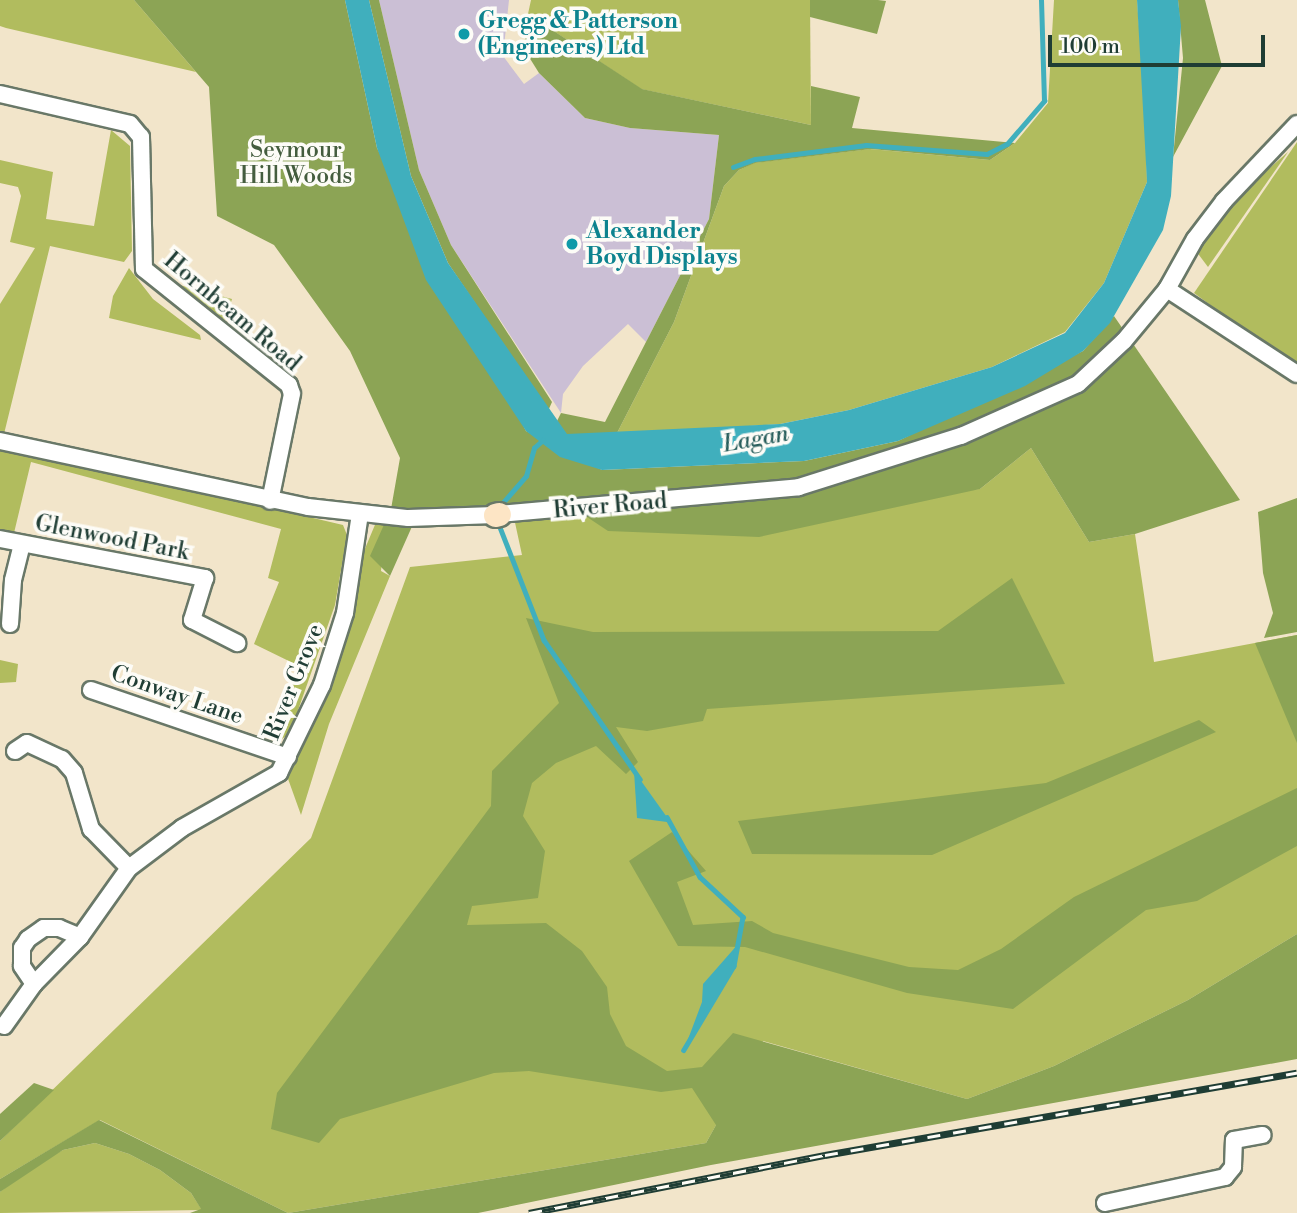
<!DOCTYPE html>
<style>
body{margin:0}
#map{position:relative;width:1297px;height:1213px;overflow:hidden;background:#f2e5ca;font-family:"Libre Bodoni",serif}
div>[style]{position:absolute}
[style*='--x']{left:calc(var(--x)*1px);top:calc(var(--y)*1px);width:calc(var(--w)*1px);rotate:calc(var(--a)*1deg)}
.industrial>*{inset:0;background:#cbbfd5}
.green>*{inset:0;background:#b1bc5e}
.forest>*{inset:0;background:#8ca455}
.water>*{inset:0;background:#40afbd}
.stream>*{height:4.5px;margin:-2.25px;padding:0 2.25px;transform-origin:2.25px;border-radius:2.25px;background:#40afbd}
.roads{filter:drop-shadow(2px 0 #697868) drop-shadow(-2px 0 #697868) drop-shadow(0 2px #697868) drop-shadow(0 -2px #697868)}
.street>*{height:16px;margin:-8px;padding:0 8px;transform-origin:8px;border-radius:8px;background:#fff}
.secondary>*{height:23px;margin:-11.5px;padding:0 11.5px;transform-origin:11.5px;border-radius:11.5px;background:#fde5c5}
.rail>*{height:7px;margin-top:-3.5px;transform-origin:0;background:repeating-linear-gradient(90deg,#fdfcf7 0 13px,#1f3d34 0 26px);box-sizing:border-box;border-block:2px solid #1f3d34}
.dots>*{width:19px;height:19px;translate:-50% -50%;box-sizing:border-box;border:4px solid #fdfcf7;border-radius:50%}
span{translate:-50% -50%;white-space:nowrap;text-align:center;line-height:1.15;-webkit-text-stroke:7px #fdfcf7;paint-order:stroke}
.culture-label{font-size:23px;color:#0d838f;font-weight:700}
.left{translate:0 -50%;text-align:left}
.park-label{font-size:23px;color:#445d3e}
.street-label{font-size:23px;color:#1f3d34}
.water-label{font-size:24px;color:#295f5d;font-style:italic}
.scale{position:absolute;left:1048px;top:35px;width:217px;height:32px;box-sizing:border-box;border:4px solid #1f3d34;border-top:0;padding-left:9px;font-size:21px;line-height:24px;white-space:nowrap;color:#1f3d34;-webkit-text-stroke:5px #fdfcf7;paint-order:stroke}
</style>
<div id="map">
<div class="industrial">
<i style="clip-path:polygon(379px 0,509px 0,503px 56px,524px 84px,539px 73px,585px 118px,630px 128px,719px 135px,709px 219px,646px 342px,628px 324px,583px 366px,563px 394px,561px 413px,451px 245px,419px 170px)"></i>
</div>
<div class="green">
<i style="clip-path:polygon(0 0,134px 0,196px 72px,6px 28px,0 26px)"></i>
<i style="clip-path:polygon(531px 0,810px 0,811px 125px,641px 89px,528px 14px)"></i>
<i style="clip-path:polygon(1054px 0,1137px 0,1145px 106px,1147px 182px,1104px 283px,1065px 332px,992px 367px,849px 410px,780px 424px,616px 435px,674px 322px,724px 186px,739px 170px,754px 163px,870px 149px,990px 160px,1015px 143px,1048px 103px)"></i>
<i style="clip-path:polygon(111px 130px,130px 146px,132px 251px,124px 262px,50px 246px,4px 434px,0 433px,0 304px,35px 248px,10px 242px,21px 196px,18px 187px,0 183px,0 160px,53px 172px,46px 219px,94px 226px)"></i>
<i style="clip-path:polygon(1297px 142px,1297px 369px,1194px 293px)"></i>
<i style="clip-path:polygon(1288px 152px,1208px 267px,1196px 251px,1200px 242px,1232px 201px)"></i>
<i style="clip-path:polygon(129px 268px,153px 299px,200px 335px,201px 340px,109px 318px,113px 296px)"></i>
<i style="clip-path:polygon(172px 283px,232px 299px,224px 324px)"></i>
<i style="clip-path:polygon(11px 447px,343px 525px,347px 535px,335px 605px,290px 733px,278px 742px,297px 665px,254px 644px,279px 582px,268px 578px,281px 529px,31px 462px,14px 533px,0 530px,0 451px)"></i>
<i style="clip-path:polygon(1031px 448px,1089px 542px,1135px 534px,1154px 662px,1297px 635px,1297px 934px,1188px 1000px,1054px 1066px,967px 1099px,763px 1041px,706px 1143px,288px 1213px,100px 1120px,0 1179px,0 1141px,311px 838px,410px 567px,522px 555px,514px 518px,980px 489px)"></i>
<i style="clip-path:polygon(377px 520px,386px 522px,381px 571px,390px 576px,329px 724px,301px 815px,287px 776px,332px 679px,364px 551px)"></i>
<i style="clip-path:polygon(0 660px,18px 664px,16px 682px,0 683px)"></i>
<i style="clip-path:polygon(95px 1143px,129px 1154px,160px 1170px,191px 1193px,202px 1210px,0 1213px,0 1192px,34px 1165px,63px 1150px)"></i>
</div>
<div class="forest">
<i style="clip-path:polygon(134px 0,345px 0,377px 148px,526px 431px,602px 470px,804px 461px,898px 441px,1083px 351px,1114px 316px,1240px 500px,1135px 534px,1089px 542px,1031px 448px,980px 489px,759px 537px,608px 531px,581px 513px,418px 513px,390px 576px,370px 556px,391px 509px,400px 458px,350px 351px,274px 245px,217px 216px,209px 87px)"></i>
<i style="clip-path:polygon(369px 0,379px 0,419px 170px,451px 245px,552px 402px,548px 411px,448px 263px,411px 176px)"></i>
<i style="clip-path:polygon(810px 0,878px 0,886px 1px,877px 34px,810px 17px)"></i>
<i style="clip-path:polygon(1178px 0,1205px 0,1222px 66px,1173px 157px,1183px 58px)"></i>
<i style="clip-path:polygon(528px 14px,642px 89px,811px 125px,811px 86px,860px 97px,852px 128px,1015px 143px,990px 160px,871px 149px,755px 163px,739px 170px,724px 186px,674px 322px,616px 435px,566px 434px,557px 421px,561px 413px,605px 422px,709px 219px,719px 135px,630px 128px,585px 118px,539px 73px,524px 49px)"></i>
<i style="clip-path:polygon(1297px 498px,1297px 632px,1264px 638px,1273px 613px,1263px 573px,1258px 512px)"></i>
<i style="clip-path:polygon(1012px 578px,1065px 684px,707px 709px,703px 721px,647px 731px,616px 727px,638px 762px,626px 774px,596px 746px,556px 763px,532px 783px,523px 816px,545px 851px,538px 898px,472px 906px,467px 925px,546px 923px,582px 951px,607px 987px,610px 1014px,626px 1046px,667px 1071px,702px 1067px,733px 1033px,967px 1099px,1054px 1066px,1188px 1000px,1297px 934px,1297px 1059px,711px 1165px,478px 1213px,190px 1213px,201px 1209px,191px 1193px,160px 1170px,129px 1154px,95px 1143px,63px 1150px,0 1192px,0 1179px,99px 1120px,288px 1213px,706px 1143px,716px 1125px,692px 1088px,661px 1092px,529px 1071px,494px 1073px,340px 1119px,319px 1143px,271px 1129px,277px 1093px,491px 806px,492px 771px,559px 703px,526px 618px,593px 632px,938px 631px)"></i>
<i style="clip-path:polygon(1297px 635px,1297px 743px,1255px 643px)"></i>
<i style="clip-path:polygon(1199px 720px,1216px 732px,932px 855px,752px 854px,738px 821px,1046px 783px)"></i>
<i style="clip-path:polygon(1297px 788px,1297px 846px,1197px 901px,1146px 910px,1013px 1009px,907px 993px,745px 947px,678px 946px,629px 861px,672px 832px,706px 871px,677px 882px,693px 925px,752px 921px,773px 933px,909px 967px,958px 970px,1001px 949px,1074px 897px)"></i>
<i style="clip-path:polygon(34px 1083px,54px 1090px,0 1141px,0 1114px)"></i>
</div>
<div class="water">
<i style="clip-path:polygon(345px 0,369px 0,411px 176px,448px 263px,567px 434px,780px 424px,849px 410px,992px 367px,1065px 333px,1104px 283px,1147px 182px,1137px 0,1178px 0,1181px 26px,1171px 196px,1163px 230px,1110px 323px,1083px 351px,1025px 386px,898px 441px,804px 461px,602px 470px,560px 457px,526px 431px,426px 280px,377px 148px)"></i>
<i style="clip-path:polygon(634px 771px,669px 820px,667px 822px,637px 818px)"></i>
<i style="clip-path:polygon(739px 943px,734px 966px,684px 1050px,702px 1002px,703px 984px)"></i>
</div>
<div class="stream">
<i style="--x:733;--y:167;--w:23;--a:-20"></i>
<i style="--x:755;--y:159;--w:112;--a:-7.2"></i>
<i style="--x:866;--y:145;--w:121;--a:4.3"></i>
<i style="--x:987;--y:154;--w:22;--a:-27"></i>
<i style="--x:1007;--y:144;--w:57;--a:-49.3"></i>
<i style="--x:1044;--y:101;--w:101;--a:-91.7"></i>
<i style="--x:499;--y:507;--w:41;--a:-48.9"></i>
<i style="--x:526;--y:476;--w:29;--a:-74"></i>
<i style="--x:534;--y:448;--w:12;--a:-42"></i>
<i style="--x:498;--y:522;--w:127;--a:68.7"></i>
<i style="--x:544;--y:640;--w:169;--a:55.4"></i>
<i style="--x:667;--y:817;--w:68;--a:61.2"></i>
<i style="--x:700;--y:877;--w:59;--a:42.9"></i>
<i style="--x:743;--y:917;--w:50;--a:100.4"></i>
<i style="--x:734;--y:966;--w:98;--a:120.8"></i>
</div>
<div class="roads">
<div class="street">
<i style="--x:0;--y:94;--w:133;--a:13"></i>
<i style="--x:130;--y:124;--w:17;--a:50"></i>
<i style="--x:141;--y:137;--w:132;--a:88.7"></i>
<i style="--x:144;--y:269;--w:186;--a:38.7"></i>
<i style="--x:289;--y:385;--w:9;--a:72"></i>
<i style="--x:292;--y:394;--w:109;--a:101.6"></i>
<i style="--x:1167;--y:289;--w:155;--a:33.2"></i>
<i style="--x:0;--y:441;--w:315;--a:12.1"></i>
<i style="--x:308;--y:507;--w:101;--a:6.3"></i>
<i style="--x:408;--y:518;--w:87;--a:-2"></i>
<i style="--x:499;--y:514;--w:301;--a:-5.1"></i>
<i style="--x:799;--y:487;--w:170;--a:-17.5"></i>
<i style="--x:961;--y:436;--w:128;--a:-24"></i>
<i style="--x:1078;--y:384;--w:63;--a:-43.1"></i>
<i style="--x:1124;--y:341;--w:67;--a:-50.4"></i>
<i style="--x:1167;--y:289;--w:57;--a:-60.8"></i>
<i style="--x:1195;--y:239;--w:48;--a:-52.7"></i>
<i style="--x:1224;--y:201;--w:106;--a:-46.5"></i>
<i style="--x:0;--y:539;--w:209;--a:10.8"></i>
<i style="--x:205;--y:578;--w:44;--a:107.2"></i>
<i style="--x:192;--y:620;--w:51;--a:27.1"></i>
<i style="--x:10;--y:624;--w:44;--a:-86.1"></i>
<i style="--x:13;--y:580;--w:36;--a:-76"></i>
<i style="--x:91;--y:690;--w:208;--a:18.8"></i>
<i style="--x:15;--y:751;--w:14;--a:-34"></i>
<i style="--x:27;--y:743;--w:38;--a:25"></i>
<i style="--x:62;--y:759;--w:18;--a:49"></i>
<i style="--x:74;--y:773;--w:59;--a:73.1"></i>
<i style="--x:91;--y:829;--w:54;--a:45.7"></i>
<i style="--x:34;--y:984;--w:22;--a:-124"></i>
<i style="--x:22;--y:966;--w:18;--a:-90"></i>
<i style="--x:22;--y:948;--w:11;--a:-56"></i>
<i style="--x:28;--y:939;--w:19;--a:-35"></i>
<i style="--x:44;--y:928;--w:15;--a:0"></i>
<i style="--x:59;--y:928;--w:23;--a:23"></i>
<i style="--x:4;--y:1026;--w:52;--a:-54.5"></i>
<i style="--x:34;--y:984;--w:66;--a:-45.6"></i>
<i style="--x:80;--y:937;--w:85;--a:-54.6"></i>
<i style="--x:129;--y:868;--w:66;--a:-37"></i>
<i style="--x:182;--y:828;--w:112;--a:-29.6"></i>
<i style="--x:279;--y:773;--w:98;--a:-64"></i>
<i style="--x:322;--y:685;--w:76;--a:-72.3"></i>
<i style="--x:345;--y:613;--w:100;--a:-81.4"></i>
<i style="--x:1105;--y:1203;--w:123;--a:-12.2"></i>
<i style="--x:1225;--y:1177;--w:13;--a:-51"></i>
<i style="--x:1233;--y:1167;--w:27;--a:-88"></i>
<i style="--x:1234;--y:1140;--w:29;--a:-10"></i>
</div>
<div class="secondary">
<i style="--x:495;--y:515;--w:4;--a:-14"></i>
</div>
</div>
<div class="rail">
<i style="--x:529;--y:1213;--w:302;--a:-11.1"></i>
<i style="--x:825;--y:1155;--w:479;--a:-9.9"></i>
</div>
<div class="dots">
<i style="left:464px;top:34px;background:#0f9aa8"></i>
<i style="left:572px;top:244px;background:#0f9aa8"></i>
</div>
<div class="culture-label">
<span class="left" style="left:478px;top:34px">Gregg &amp; Patterson<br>(Engineers) Ltd</span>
<span class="left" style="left:586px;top:244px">Alexander<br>Boyd Displays</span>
</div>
<div class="park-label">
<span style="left:296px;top:163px">Seymour<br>Hill Woods</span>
</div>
<div class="street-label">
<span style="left:232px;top:312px;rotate:40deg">Hornbeam Road</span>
<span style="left:610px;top:506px;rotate:-5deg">River Road</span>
<span style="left:112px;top:538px;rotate:11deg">Glenwood Park</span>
<span style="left:294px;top:682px;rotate:-68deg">River Grove</span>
<span style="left:177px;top:695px;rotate:19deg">Conway Lane</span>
</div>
<div class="water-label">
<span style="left:756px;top:440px;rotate:-10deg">Lagan</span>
</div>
<div class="scale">100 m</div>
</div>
